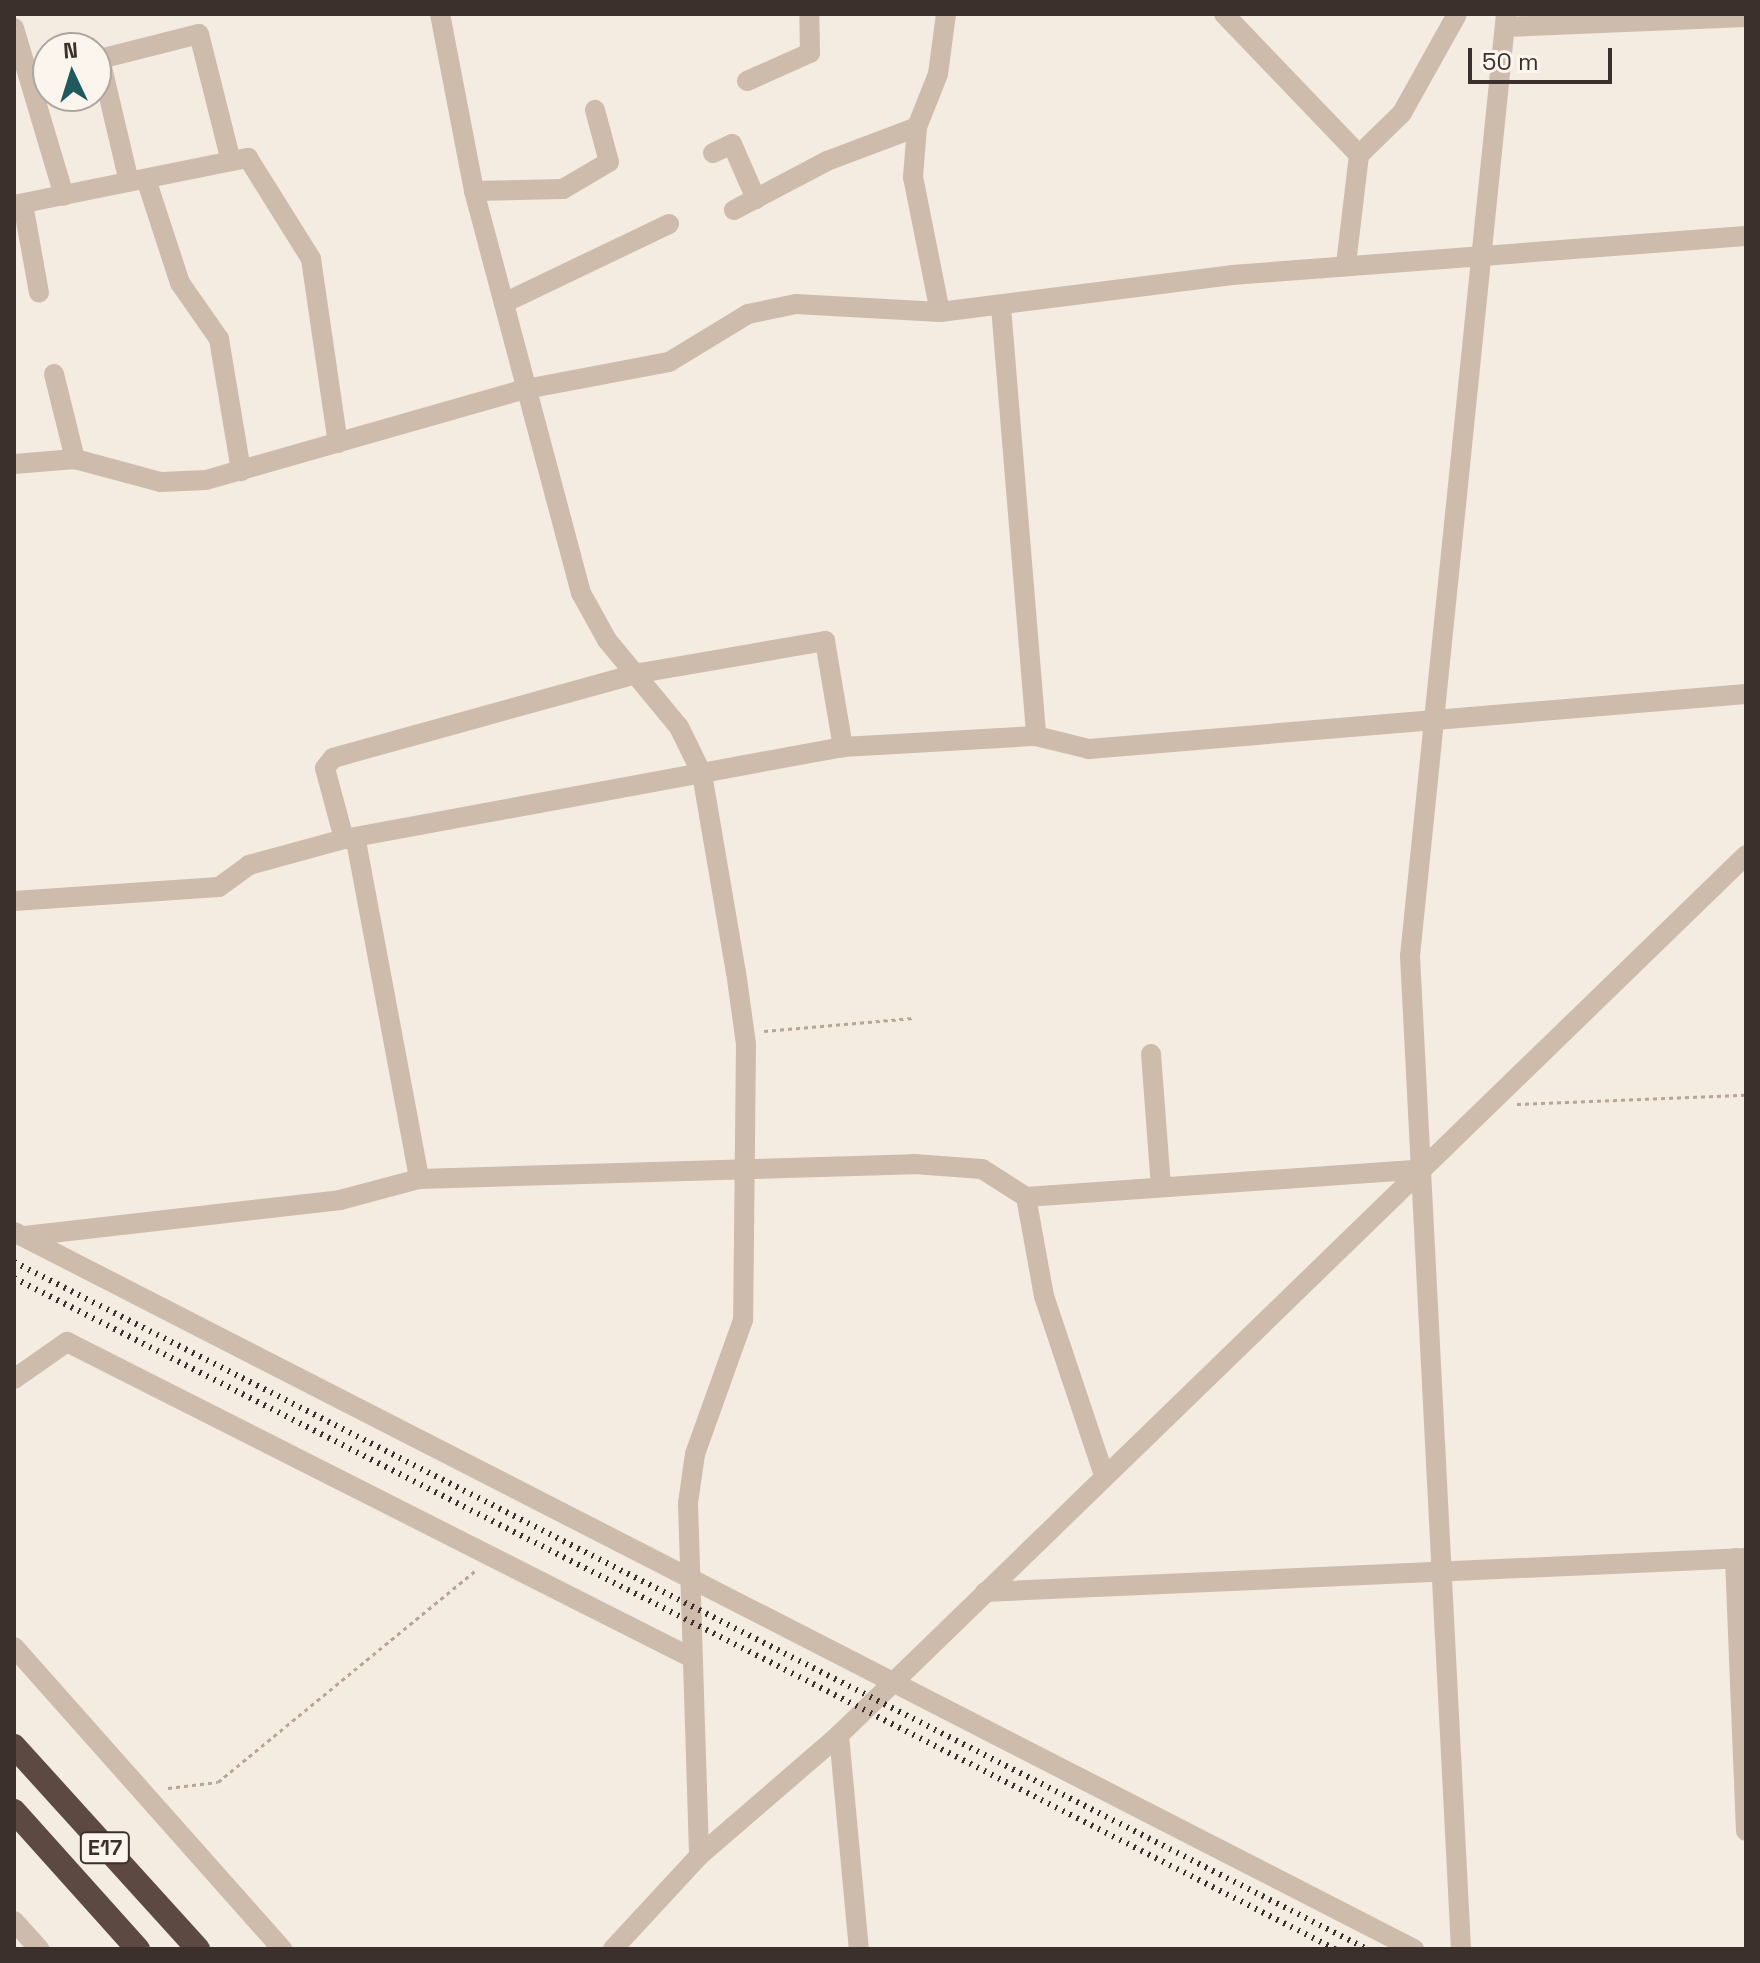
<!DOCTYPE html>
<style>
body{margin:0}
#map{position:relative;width:1760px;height:1963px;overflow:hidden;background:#f4ebe1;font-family:"Space Grotesk",sans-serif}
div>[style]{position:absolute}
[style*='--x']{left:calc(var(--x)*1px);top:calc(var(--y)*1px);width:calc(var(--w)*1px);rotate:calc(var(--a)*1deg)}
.path>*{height:3px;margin-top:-1.5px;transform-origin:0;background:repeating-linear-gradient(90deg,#b9a596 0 4px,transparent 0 8px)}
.minor>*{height:20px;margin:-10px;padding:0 10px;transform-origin:10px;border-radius:10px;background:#cdbbac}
.highway>*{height:24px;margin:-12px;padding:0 12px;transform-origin:12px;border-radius:12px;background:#5c4a42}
.rail>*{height:6px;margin-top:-3px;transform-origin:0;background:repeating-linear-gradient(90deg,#3b302b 0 2px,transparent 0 8px)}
span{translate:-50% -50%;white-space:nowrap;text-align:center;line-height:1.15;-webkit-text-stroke:7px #fbf5ee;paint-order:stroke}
.shield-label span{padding:2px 6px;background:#fbf5ee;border:2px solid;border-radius:6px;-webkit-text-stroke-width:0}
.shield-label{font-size:22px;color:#3b302b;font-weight:700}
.frame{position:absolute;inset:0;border:16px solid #3b302b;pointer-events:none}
.north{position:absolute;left:32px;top:32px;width:80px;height:80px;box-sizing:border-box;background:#fbf5ee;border:2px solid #aea6a0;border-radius:50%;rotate:356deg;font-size:22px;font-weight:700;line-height:32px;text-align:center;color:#3b302b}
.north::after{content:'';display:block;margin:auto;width:28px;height:36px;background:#1f5a5e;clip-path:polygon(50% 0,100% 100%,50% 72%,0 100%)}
.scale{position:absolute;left:1468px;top:48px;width:144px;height:36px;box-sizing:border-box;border:4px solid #3b302b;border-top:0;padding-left:10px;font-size:24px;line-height:28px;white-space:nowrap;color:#3b302b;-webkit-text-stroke:6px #fbf5ee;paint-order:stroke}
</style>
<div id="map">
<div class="path">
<i style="--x:764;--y:1031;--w:150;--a:-5"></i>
<i style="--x:1517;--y:1104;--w:229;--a:-2.3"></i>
<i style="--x:168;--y:1788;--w:50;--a:-6.8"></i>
<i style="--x:218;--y:1782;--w:334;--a:-39.4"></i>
</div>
<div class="minor">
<i style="--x:440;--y:14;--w:180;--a:79.1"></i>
<i style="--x:474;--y:191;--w:416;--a:75.1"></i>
<i style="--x:581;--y:593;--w:54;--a:61"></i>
<i style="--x:607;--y:640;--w:113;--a:50.4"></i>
<i style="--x:679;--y:727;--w:52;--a:63.9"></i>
<i style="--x:702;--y:774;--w:201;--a:80.3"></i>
<i style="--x:736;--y:972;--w:73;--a:82.1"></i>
<i style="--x:746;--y:1044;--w:276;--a:90.6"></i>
<i style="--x:743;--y:1320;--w:142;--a:109.7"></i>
<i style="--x:695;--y:1454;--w:49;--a:98.1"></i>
<i style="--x:688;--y:1503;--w:353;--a:88.2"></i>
<i style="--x:1224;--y:14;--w:195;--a:46.2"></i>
<i style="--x:1359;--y:155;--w:110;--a:96.8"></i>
<i style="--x:1505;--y:27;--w:241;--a:-2.4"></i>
<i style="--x:14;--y:28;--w:175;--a:73.4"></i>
<i style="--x:100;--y:59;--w:126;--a:76.7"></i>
<i style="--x:96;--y:60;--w:106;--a:-14.2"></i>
<i style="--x:199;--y:34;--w:131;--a:75.9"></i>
<i style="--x:747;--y:81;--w:69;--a:-24"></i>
<i style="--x:810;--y:53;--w:39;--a:-91"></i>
<i style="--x:713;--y:153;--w:21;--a:-25"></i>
<i style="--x:732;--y:144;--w:60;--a:66.4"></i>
<i style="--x:1359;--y:155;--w:60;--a:-44.3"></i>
<i style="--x:1402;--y:113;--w:113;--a:-60.9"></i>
<i style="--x:146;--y:179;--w:109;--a:71.9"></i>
<i style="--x:180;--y:283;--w:68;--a:55.1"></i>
<i style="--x:219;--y:339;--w:134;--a:80.5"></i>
<i style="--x:474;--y:191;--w:89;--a:-1.3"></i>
<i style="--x:563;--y:189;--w:53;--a:-30.4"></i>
<i style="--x:609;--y:162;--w:54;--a:-105.1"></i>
<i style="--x:23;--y:204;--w:90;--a:79.8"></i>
<i style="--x:14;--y:205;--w:239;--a:-11.4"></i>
<i style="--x:248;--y:158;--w:119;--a:58"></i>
<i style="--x:311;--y:259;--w:186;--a:81.7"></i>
<i style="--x:734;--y:210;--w:105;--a:-27.8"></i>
<i style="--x:827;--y:161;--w:96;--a:-20.7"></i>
<i style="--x:504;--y:303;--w:183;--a:-25.6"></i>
<i style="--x:1001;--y:307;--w:430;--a:85.3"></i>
<i style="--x:940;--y:312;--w:138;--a:-101.3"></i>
<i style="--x:913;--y:177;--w:50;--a:-85.4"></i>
<i style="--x:917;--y:127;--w:57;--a:-68.4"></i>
<i style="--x:938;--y:74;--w:61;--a:-82.4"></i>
<i style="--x:54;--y:374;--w:88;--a:76.1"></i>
<i style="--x:14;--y:464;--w:61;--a:-4.7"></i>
<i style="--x:75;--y:459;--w:89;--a:15"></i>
<i style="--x:161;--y:482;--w:45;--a:-2.5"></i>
<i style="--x:206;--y:480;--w:333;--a:-15.9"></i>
<i style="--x:526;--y:389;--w:146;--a:-10.7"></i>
<i style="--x:669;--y:362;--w:92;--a:-31.3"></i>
<i style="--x:748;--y:314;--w:49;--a:-11.8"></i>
<i style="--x:796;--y:304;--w:144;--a:3.2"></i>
<i style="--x:940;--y:312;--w:294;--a:-7.2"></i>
<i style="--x:1232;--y:275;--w:515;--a:-4.34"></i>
<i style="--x:344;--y:839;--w:73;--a:-105"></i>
<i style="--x:325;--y:768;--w:13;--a:-51"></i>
<i style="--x:333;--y:758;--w:319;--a:-15.5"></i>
<i style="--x:640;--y:673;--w:188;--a:-9.8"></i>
<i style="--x:825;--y:641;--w:108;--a:80.4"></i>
<i style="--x:356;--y:841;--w:344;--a:79.4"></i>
<i style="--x:14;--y:901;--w:205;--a:-3.9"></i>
<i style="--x:219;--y:887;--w:37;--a:-36"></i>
<i style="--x:249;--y:865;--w:98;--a:-15.3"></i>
<i style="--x:344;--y:839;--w:507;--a:-10.45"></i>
<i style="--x:843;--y:747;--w:193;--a:-3.3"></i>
<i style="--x:1036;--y:736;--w:55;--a:13.8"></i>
<i style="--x:1089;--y:749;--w:659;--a:-4.79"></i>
<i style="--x:1151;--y:1054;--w:132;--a:85.7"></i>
<i style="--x:1026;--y:1197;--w:389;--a:-4"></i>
<i style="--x:14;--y:1232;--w:1573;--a:27.12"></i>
<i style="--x:25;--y:1236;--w:317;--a:-6.5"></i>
<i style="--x:340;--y:1200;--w:82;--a:-14.9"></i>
<i style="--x:419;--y:1179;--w:495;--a:-1.7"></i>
<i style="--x:914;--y:1164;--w:68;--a:4.2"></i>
<i style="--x:982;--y:1169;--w:52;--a:32.5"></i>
<i style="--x:1026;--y:1197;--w:101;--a:79.7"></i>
<i style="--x:1044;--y:1296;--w:186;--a:71.5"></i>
<i style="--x:14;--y:1379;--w:65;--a:-34.9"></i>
<i style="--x:67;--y:1342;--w:698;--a:26.82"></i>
<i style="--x:1735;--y:1558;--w:273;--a:87.7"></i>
<i style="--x:985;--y:1592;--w:762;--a:-2.56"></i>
<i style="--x:14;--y:1647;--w:404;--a:48.4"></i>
<i style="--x:839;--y:1735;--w:215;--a:84.7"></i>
<i style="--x:14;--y:1921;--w:38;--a:48"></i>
<i style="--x:613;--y:1949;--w:127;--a:-47.2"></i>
<i style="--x:699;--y:1856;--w:185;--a:-40.8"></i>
<i style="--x:839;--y:1735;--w:1264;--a:-44.13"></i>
<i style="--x:1461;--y:1949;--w:994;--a:-92.94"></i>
<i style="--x:1410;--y:956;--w:947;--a:-84.18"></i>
</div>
<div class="highway">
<i style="--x:14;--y:1746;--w:274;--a:47.8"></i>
<i style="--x:14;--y:1811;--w:186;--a:48.1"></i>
</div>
<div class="rail">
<i style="--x:14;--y:1262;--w:1517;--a:26.92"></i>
<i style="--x:14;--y:1278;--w:1482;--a:26.93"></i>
</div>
<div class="shield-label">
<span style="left:105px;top:1848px">E17</span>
</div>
<div class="frame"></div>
<div class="north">N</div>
<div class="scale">50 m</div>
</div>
